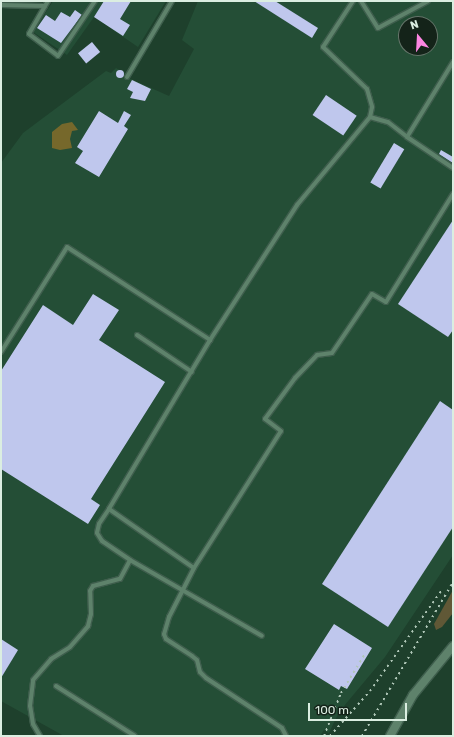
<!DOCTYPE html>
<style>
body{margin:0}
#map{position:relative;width:454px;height:737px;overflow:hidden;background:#1e402c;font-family:Rubik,sans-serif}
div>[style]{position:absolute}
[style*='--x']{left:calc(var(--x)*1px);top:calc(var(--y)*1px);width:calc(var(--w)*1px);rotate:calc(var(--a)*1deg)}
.built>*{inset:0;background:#244e36}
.green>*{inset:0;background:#605836}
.forest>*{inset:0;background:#76682b}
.building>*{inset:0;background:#bfc7ed;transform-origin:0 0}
.round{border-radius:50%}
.roads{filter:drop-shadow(1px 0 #3f5e4d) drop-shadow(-1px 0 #3f5e4d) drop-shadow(0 1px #3f5e4d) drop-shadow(0 -1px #3f5e4d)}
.service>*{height:4px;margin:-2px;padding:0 2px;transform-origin:2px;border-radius:2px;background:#5e826b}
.minor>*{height:8px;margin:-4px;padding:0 4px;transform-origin:4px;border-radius:4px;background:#5e826b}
.rail>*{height:2px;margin-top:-1px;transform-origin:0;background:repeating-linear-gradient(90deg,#b0c7b8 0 2px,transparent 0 6px)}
span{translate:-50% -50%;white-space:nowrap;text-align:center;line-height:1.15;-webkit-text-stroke:4px #142319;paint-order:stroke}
.frame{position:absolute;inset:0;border:2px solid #dbeee1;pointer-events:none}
.north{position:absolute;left:398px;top:16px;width:40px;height:40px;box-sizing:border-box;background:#142319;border:1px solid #647469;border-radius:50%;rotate:342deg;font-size:11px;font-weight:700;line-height:16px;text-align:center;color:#dbeee1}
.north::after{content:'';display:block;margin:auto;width:14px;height:18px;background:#fd86e2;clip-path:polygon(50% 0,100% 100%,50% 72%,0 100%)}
.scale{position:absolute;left:308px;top:703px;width:99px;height:18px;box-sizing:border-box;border:2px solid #dbeee1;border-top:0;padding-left:5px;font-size:12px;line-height:14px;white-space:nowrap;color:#dbeee1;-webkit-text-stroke:3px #142319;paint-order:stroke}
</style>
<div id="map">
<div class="built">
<i style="clip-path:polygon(53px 1px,166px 1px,138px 47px,94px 17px,67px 55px,33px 32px)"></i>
<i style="clip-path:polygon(evenodd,198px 1px,453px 1px,453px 555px,385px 657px,339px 712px,329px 733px,324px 730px,320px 736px,64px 736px,1px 701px,1px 163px,23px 133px,106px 71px,111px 73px,116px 68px,125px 73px,124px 76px,169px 96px,194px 49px,182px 40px,198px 1px,406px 24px,430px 24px,430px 48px,406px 48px,406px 24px)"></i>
</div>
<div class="green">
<i style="clip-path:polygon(453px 590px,453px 613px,442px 627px,436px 630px,434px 624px)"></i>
</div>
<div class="forest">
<i style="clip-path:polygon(72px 122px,78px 130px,72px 131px,70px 139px,72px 148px,60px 150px,52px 148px,52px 132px,62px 124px)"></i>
</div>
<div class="building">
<i style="clip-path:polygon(104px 1px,131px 1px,120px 19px,130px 25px,123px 36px,94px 17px)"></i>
<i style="clip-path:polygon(254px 1px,275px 1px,318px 28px,312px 38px)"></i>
<i style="clip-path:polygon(75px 10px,82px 15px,61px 43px,37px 28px,46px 15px,55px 21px,61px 12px,70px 17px)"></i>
<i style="left:92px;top:42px;width:13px;height:18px;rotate:51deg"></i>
<i class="round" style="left:116px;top:70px;width:8px;height:8px"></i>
<i style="clip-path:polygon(132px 80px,151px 89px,145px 101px,130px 98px,133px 92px,127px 89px)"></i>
<i style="left:326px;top:95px;width:37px;height:24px;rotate:34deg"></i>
<i style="clip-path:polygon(99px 111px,118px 123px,124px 111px,131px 115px,124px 126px,128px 129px,99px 177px,75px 163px,83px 151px,77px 147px)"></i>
<i style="left:394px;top:143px;width:12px;height:46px;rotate:31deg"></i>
<i style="clip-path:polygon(441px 150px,453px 157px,453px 163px,439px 154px)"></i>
<i style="clip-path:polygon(453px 220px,453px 330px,448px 337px,398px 304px)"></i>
<i style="clip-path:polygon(93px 294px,119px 310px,99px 340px,165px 382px,91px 499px,100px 505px,88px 524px,1px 469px,1px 371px,43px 305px,73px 325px)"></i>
<i style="clip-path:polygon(440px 401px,453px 410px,453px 527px,388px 627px,322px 584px)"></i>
<i style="clip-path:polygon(334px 624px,372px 648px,347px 689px,341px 686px,339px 690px,305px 669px)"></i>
<i style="clip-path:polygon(1px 639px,18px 650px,1px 678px)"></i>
</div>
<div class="roads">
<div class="service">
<i style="--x:353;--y:1;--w:55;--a:123.1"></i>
<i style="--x:323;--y:47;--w:61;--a:43.7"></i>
<i style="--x:367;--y:89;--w:19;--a:74"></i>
<i style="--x:372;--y:107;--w:10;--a:101"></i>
<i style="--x:370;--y:117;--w:114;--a:129.7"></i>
<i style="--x:297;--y:205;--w:161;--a:122.8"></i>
<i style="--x:210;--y:340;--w:197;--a:120.9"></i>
<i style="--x:109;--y:509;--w:103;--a:34.8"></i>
<i style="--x:194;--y:568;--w:162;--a:-57.6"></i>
<i style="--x:281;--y:431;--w:20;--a:-143"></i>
<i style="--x:265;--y:419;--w:51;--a:-53.8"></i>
<i style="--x:295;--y:378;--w:32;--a:-46"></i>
<i style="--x:317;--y:355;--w:15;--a:-8"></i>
<i style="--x:332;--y:353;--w:71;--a:-55.9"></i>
<i style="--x:372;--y:294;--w:16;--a:30"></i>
<i style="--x:386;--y:302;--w:127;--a:-58.2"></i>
<i style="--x:361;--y:1;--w:32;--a:58"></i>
<i style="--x:378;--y:28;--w:57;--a:-28.4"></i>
<i style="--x:1;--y:5;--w:44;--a:1.3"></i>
<i style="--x:45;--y:6;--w:32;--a:120"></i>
<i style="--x:29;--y:34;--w:36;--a:37"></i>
<i style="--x:58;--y:56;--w:66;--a:-56.1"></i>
<i style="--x:45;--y:6;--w:6;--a:-59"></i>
<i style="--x:453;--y:62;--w:88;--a:121.5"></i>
<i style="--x:407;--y:137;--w:55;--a:34"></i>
<i style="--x:127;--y:77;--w:88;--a:-59.4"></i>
<i style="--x:370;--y:117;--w:19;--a:16"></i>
<i style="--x:388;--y:122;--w:24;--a:38"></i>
<i style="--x:137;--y:335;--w:66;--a:33.9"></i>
<i style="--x:1;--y:352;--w:124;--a:-57.8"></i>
<i style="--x:67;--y:247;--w:171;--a:33"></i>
<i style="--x:109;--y:509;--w:18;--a:124"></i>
<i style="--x:99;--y:524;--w:9;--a:103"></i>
<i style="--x:97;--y:533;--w:9;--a:58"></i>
<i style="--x:102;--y:541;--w:34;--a:34"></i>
<i style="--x:194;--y:568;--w:55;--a:117"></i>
<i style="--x:169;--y:617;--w:18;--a:106"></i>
<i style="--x:164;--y:634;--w:5;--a:68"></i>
<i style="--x:166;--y:639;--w:31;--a:33"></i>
<i style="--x:192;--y:656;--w:6;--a:39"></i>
<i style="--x:197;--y:660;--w:12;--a:76"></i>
<i style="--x:200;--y:672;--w:8;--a:45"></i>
<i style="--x:206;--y:678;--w:91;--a:33.3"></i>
<i style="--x:282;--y:728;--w:9;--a:63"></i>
<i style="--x:56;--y:686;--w:93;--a:32.3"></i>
<i style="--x:40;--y:736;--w:14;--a:-120"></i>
<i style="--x:33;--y:724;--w:18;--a:-99"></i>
<i style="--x:30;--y:706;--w:26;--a:-83"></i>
<i style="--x:33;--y:680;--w:28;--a:-49"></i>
<i style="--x:51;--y:659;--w:22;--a:-32"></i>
<i style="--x:70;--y:647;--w:28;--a:-49"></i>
<i style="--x:88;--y:626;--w:12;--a:-76"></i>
<i style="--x:91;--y:614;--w:23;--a:-92"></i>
<i style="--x:90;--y:591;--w:6;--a:-59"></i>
<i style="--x:93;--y:586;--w:28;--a:-15"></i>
<i style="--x:120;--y:579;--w:21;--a:-62"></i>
<i style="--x:130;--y:560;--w:152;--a:29.9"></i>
</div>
<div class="minor">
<i style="--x:390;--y:736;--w:47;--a:-60.7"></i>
<i style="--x:413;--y:695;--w:63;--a:-50.8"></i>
</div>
</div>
<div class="rail">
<i style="--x:324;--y:736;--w:46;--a:-68.4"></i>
<i style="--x:341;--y:693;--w:48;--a:-58.6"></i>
<i style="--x:330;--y:736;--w:60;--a:-48.4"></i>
<i style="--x:370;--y:691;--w:123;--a:-54.6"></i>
<i style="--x:362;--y:736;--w:179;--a:-59.4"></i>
</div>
<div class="frame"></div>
<div class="north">N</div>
<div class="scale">100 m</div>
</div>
